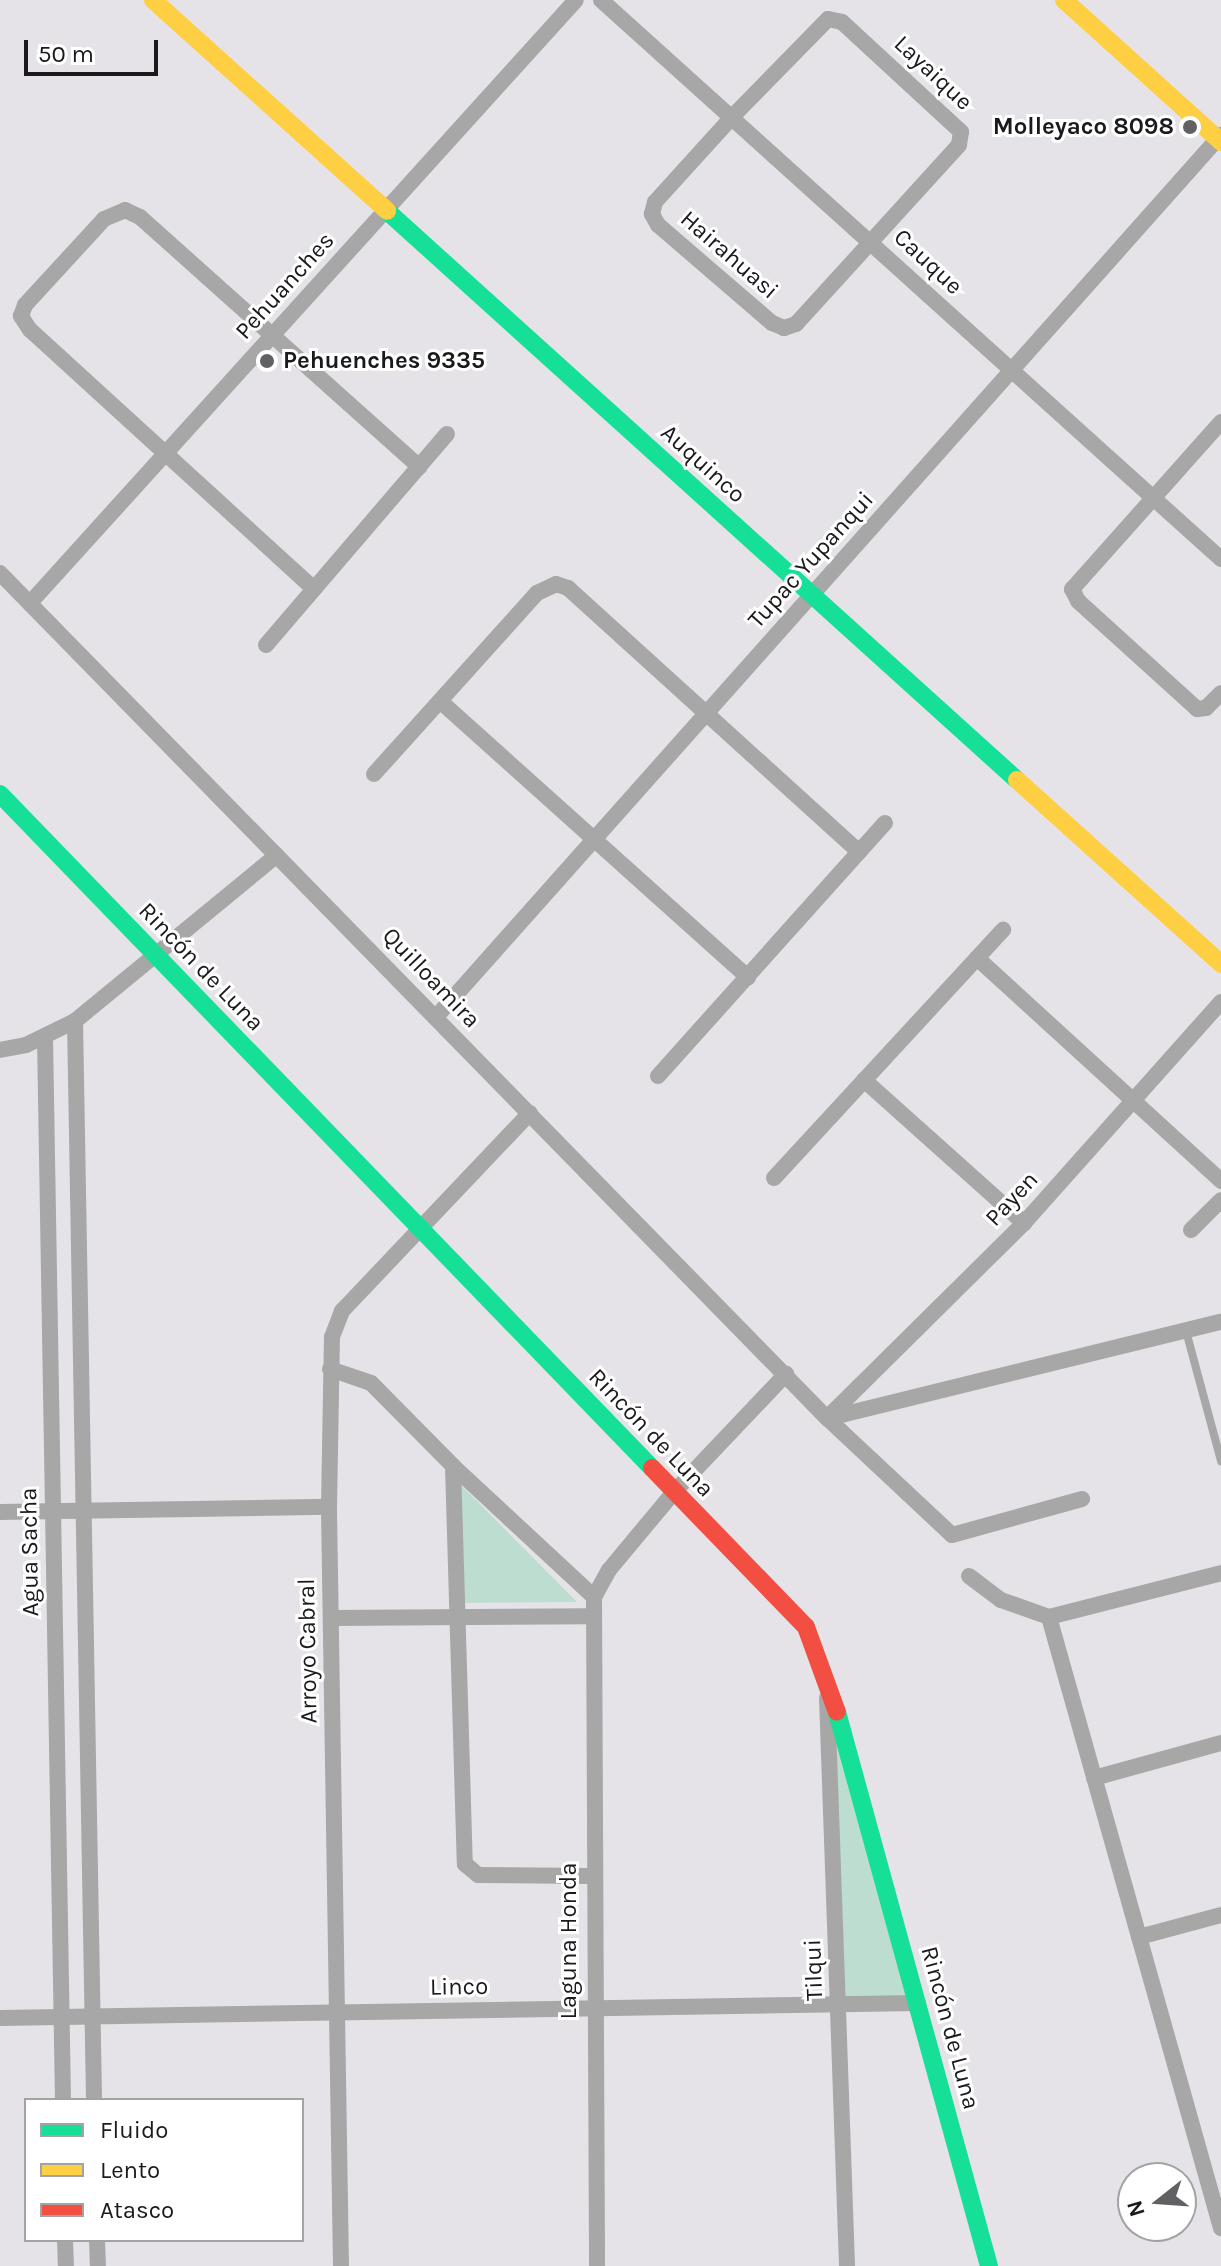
<!DOCTYPE html>
<meta charset="utf-8">
<style>
body{margin:0}
#map{position:relative;width:1221px;height:2266px;overflow:hidden;background:#e5e3e8;font-family:Karla,sans-serif}
div>[style]{position:absolute}
[style*='--x']{left:calc(var(--x)*1px);top:calc(var(--y)*1px);width:calc(var(--w)*1px);rotate:calc(var(--a)*1deg)}
.green>*{inset:0;background:#bdddd0}
.lane>*{height:8px;margin:-4px;padding:0 4px;transform-origin:4px;border-radius:4px;background:#a6a7a6}
.street>*{height:16px;margin:-8px;padding:0 8px;transform-origin:8px;border-radius:8px;background:#a6a7a6}
.fast>*{height:18px;margin:-9px;padding:0 9px;transform-origin:9px;border-radius:9px;background:#16e098}
.slow>*{height:18px;margin:-9px;padding:0 9px;transform-origin:9px;border-radius:9px;background:#ffcf43}
.jam>*{height:18px;margin:-9px;padding:0 9px;transform-origin:9px;border-radius:9px;background:#f24e42}
.dots>*{width:22px;height:22px;translate:-50% -50%;box-sizing:border-box;border:4px solid #fff;border-radius:50%}
span{translate:-50% -50%;white-space:nowrap;text-align:center;line-height:1.15;-webkit-text-stroke:6px #fff;paint-order:stroke}
.street-label{font-size:24px;color:#1a191c}
.poi-label{font-size:24px;color:#1a191c;font-weight:700}
.right{translate:-100% -50%;text-align:right}
.left{translate:0 -50%;text-align:left}
.legend{position:absolute;left:24px;top:2098px;width:280px;height:144px;box-sizing:border-box;background:#fff;border:2px solid #a3a3a4;margin:0;padding:10px 14px;list-style:none;font-size:24px;color:#1a191c}
.legend li{display:flex;align-items:center;gap:16px;height:40px}
.legend b{width:40px;border:2px solid #a3a3a4}
.north{position:absolute;left:1117px;top:2162px;width:80px;height:80px;box-sizing:border-box;background:#fff;border:2px solid #a3a3a4;border-radius:50%;rotate:253deg;font-size:22px;font-weight:700;line-height:32px;text-align:center;color:#1a191c}
.north::after{content:'';display:block;margin:auto;width:28px;height:36px;background:#616063;clip-path:polygon(50% 0,100% 100%,50% 72%,0 100%)}
.scale{position:absolute;left:24px;top:40px;width:134px;height:36px;box-sizing:border-box;border:4px solid #1a191c;border-top:0;padding-left:10px;font-size:24px;line-height:28px;white-space:nowrap;color:#1a191c;-webkit-text-stroke:6px #fff;paint-order:stroke}
</style>
<div id="map">
<div class="green">
<i style="clip-path:polygon(460px 1484px,577px 1602px,460px 1603px)"></i>
<i style="clip-path:polygon(833px 1695px,914px 2010px,846px 2012px)"></i>
</div>
<div class="lane">
<i style="--x:1186;--y:1331;--w:135;--a:74.9"></i>
</div>
<div class="street">
<i style="--x:601;--y:0;--w:835;--a:42.04"></i>
<i style="--x:828;--y:19;--w:14;--a:12"></i>
<i style="--x:842;--y:22;--w:162;--a:42.7"></i>
<i style="--x:961;--y:132;--w:13;--a:99"></i>
<i style="--x:959;--y:145;--w:242;--a:132.3"></i>
<i style="--x:796;--y:324;--w:13;--a:162"></i>
<i style="--x:784;--y:328;--w:13;--a:-157"></i>
<i style="--x:772;--y:323;--w:150;--a:-139.3"></i>
<i style="--x:658;--y:225;--w:13;--a:-119"></i>
<i style="--x:652;--y:214;--w:12;--a:-76"></i>
<i style="--x:655;--y:202;--w:115;--a:-47.8"></i>
<i style="--x:732;--y:117;--w:137;--a:-45.6"></i>
<i style="--x:1221;--y:422;--w:224;--a:131.7"></i>
<i style="--x:1072;--y:589;--w:13;--a:63"></i>
<i style="--x:1078;--y:601;--w:161;--a:42.2"></i>
<i style="--x:1197;--y:709;--w:9;--a:-6"></i>
<i style="--x:1206;--y:708;--w:21;--a:-45"></i>
<i style="--x:0;--y:573;--w:1182;--a:45.62"></i>
<i style="--x:827;--y:1418;--w:171;--a:43.1"></i>
<i style="--x:952;--y:1535;--w:135;--a:-15.5"></i>
<i style="--x:314;--y:589;--w:384;--a:-137.6"></i>
<i style="--x:30;--y:330;--w:17;--a:-123"></i>
<i style="--x:21;--y:316;--w:12;--a:-70"></i>
<i style="--x:25;--y:305;--w:117;--a:-47.4"></i>
<i style="--x:104;--y:219;--w:23;--a:-23"></i>
<i style="--x:125;--y:210;--w:17;--a:25"></i>
<i style="--x:140;--y:217;--w:375;--a:41.8"></i>
<i style="--x:30;--y:603;--w:813;--a:-47.84"></i>
<i style="--x:266;--y:645;--w:278;--a:-49.4"></i>
<i style="--x:440;--y:701;--w:414;--a:41.9"></i>
<i style="--x:374;--y:774;--w:244;--a:-48"></i>
<i style="--x:537;--y:593;--w:21;--a:-25"></i>
<i style="--x:556;--y:584;--w:13;--a:18"></i>
<i style="--x:568;--y:588;--w:393;--a:42.2"></i>
<i style="--x:977;--y:958;--w:331;--a:42.4"></i>
<i style="--x:436;--y:1017;--w:1181;--a:-48.33"></i>
<i style="--x:75;--y:1021;--w:1079;--a:88.99"></i>
<i style="--x:45;--y:1037;--w:1063;--a:89.03"></i>
<i style="--x:0;--y:1050;--w:26;--a:-11"></i>
<i style="--x:26;--y:1045;--w:55;--a:-26.1"></i>
<i style="--x:75;--y:1021;--w:261;--a:-39.4"></i>
<i style="--x:658;--y:1076;--w:340;--a:-48.1"></i>
<i style="--x:864;--y:1080;--w:215;--a:41.8"></i>
<i style="--x:774;--y:1178;--w:338;--a:-47.3"></i>
<i style="--x:1191;--y:1230;--w:42;--a:-45"></i>
<i style="--x:330;--y:1369;--w:43;--a:18.9"></i>
<i style="--x:371;--y:1383;--w:117;--a:45.3"></i>
<i style="--x:453;--y:1466;--w:398;--a:88.3"></i>
<i style="--x:465;--y:1864;--w:17;--a:40"></i>
<i style="--x:478;--y:1875;--w:114;--a:0.5"></i>
<i style="--x:827;--y:1418;--w:277;--a:-44.7"></i>
<i style="--x:1024;--y:1223;--w:296;--a:-48.3"></i>
<i style="--x:829;--y:1418;--w:404;--a:-13.8"></i>
<i style="--x:453;--y:1466;--w:192;--a:42.9"></i>
<i style="--x:594;--y:1597;--w:669;--a:89.74"></i>
<i style="--x:0;--y:1512;--w:329;--a:-0.9"></i>
<i style="--x:969;--y:1576;--w:40;--a:37"></i>
<i style="--x:1001;--y:1600;--w:51;--a:19.5"></i>
<i style="--x:1049;--y:1617;--w:178;--a:-14.3"></i>
<i style="--x:594;--y:1597;--w:31;--a:-61"></i>
<i style="--x:609;--y:1570;--w:102;--a:-50.2"></i>
<i style="--x:674;--y:1492;--w:163;--a:-46.5"></i>
<i style="--x:1049;--y:1617;--w:635;--a:74.28"></i>
<i style="--x:333;--y:1618;--w:259;--a:-0.4"></i>
<i style="--x:827;--y:1698;--w:568;--a:87.98"></i>
<i style="--x:1094;--y:1778;--w:132;--a:-15.4"></i>
<i style="--x:1139;--y:1937;--w:85;--a:-15"></i>
<i style="--x:0;--y:2018;--w:918;--a:-0.94"></i>
<i style="--x:65;--y:2240;--w:26;--a:88"></i>
<i style="--x:97;--y:2240;--w:26;--a:88"></i>
<i style="--x:341;--y:2266;--w:759;--a:-90.91"></i>
<i style="--x:329;--y:1507;--w:170;--a:-89"></i>
<i style="--x:332;--y:1337;--w:28;--a:-69"></i>
<i style="--x:342;--y:1311;--w:273;--a:-46.5"></i>
</div>
<div class="fast">
<i style="--x:387;--y:211;--w:849;--a:42.09"></i>
<i style="--x:0;--y:794;--w:938;--a:45.95"></i>
<i style="--x:837;--y:1712;--w:574;--a:74.66"></i>
</div>
<div class="slow">
<i style="--x:153;--y:0;--w:315;--a:42"></i>
<i style="--x:1064;--y:0;--w:212;--a:42.1"></i>
<i style="--x:1017;--y:780;--w:275;--a:42"></i>
</div>
<div class="jam">
<i style="--x:652;--y:1468;--w:221;--a:45.9"></i>
<i style="--x:806;--y:1627;--w:90;--a:70"></i>
</div>
<div class="dots">
<i style="left:1190px;top:127px;background:#616063"></i>
<i style="left:267px;top:361px;background:#616063"></i>
</div>
<div class="street-label">
<span style="left:933px;top:73px;rotate:43deg">Layaique</span>
<span style="left:729px;top:255px;rotate:41deg">Hairahuasi</span>
<span style="left:928px;top:262px;rotate:43deg">Cauque</span>
<span style="left:285px;top:286px;rotate:-48deg">Pehuanches</span>
<span style="left:703px;top:464px;rotate:42deg">Auquinco</span>
<span style="left:811px;top:560px;rotate:-48deg">Tupac Yupanqui</span>
<span style="left:201px;top:967px;rotate:46deg">Rincón de Luna</span>
<span style="left:431px;top:978px;rotate:46deg">Quilloamira</span>
<span style="left:1012px;top:1199px;rotate:-47deg">Payen</span>
<span style="left:651px;top:1433px;rotate:46deg">Rincón de Luna</span>
<span style="left:30px;top:1552px;rotate:-91deg">Agua Sacha</span>
<span style="left:308px;top:1651px;rotate:-91deg">Arroyo Cabral</span>
<span style="left:569px;top:1941px;rotate:-90deg">Laguna Honda</span>
<span style="left:814px;top:1970px;rotate:-92deg">Tilqui</span>
<span style="left:459px;top:1987px;rotate:-1deg">Linco</span>
<span style="left:950px;top:2028px;rotate:75deg">Rincón de Luna</span>
</div>
<div class="poi-label">
<span class="right" style="left:1174px;top:127px">Molleyaco 8098</span>
<span class="left" style="left:283px;top:361px">Pehuenches 9335</span>
</div>
<ul class="legend">
<li><b style="height:10px;background:#16e098"></b>Fluido</li>
<li><b style="height:10px;background:#ffcf43"></b>Lento</li>
<li><b style="height:10px;background:#f24e42"></b>Atasco</li>
</ul>
<div class="north">N</div>
<div class="scale">50 m</div>
</div>
